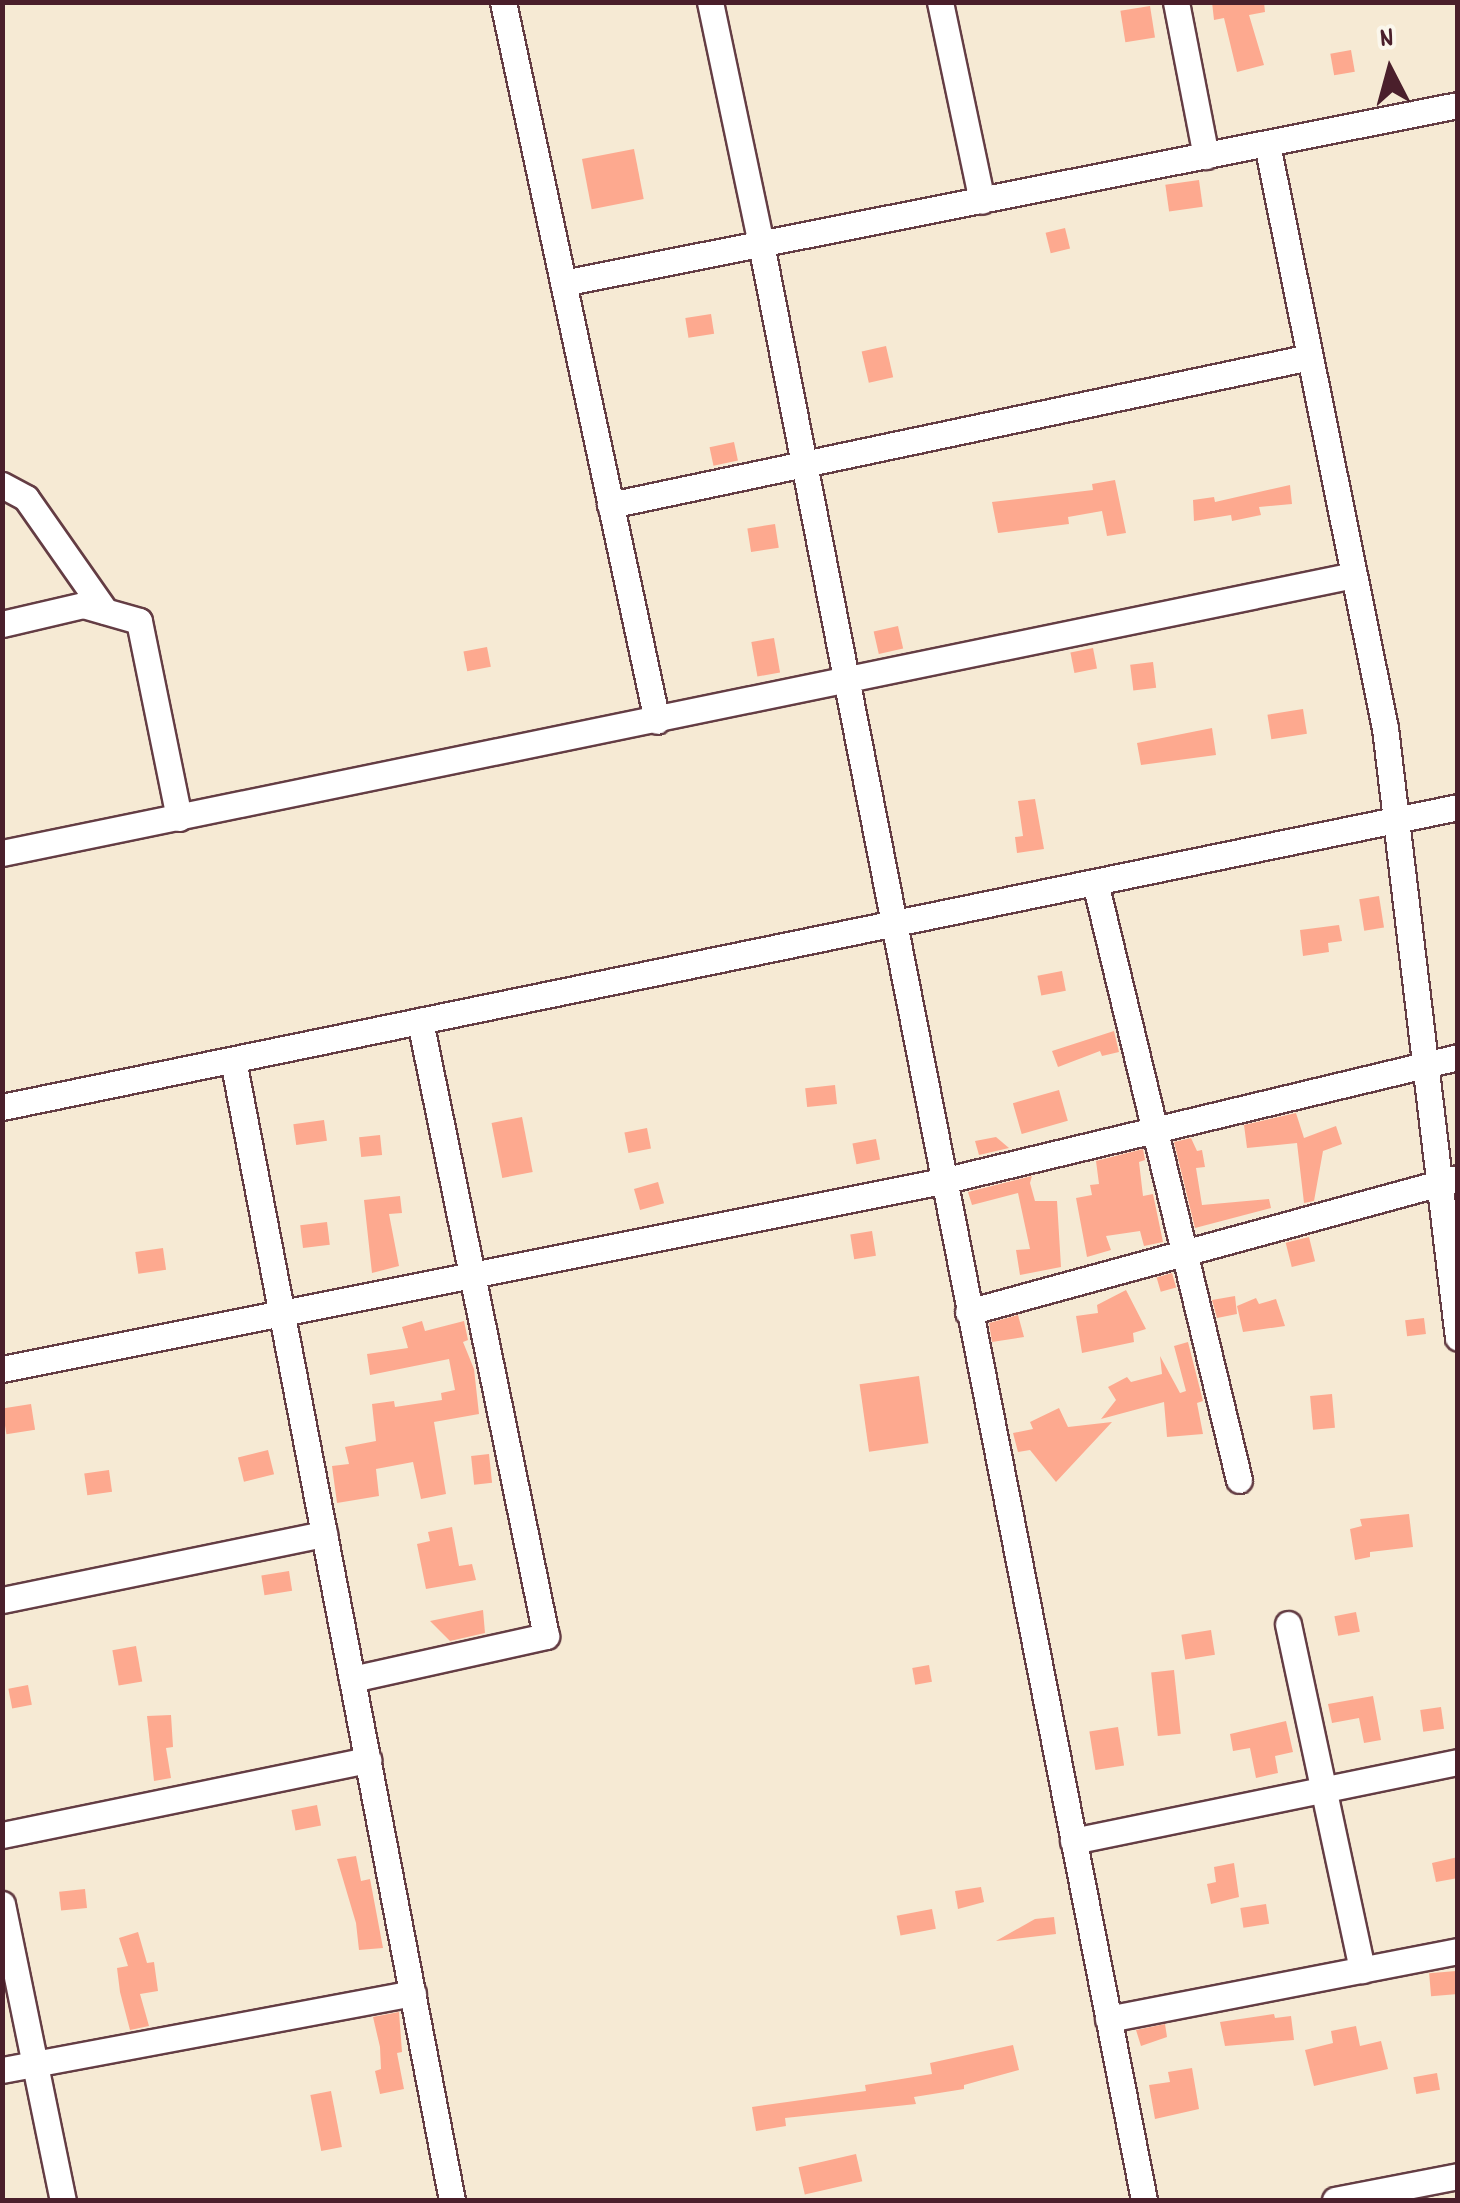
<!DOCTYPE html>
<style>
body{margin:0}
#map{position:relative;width:1460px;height:2203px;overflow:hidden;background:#f6ead4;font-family:Dekko,sans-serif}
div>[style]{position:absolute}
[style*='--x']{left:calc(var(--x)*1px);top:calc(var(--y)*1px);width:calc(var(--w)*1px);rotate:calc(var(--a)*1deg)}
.building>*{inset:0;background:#fda98f;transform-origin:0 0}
.roads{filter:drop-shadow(2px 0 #643d44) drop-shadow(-2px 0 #643d44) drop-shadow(0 2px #643d44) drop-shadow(0 -2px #643d44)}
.minor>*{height:25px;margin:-12.5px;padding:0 12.5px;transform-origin:12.5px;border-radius:12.5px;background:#fff}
span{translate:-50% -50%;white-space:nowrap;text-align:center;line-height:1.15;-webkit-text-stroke:9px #fbf7ec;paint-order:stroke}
.frame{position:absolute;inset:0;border:5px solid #4a1f2b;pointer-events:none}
.north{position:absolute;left:1340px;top:20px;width:100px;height:100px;-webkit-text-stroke:8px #fbf7ec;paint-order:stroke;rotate:354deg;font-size:28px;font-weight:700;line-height:40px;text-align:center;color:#4a1f2b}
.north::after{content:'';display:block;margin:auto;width:35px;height:45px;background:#4a1f2b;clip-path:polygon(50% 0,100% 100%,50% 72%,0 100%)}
</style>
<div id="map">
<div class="building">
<i style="clip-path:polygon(1212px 2px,1264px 2px,1265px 12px,1249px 15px,1264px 65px,1237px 72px,1224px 18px,1214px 20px)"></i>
<i style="left:1150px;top:6px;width:32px;height:30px;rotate:81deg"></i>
<i style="left:1351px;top:50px;width:22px;height:21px;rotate:80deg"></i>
<i style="left:634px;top:149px;width:51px;height:53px;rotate:79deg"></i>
<i style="left:1199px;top:180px;width:27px;height:34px;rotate:82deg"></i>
<i style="left:1065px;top:228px;width:21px;height:20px;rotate:76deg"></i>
<i style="left:711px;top:314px;width:20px;height:26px;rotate:81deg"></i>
<i style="left:886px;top:346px;width:32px;height:25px;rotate:77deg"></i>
<i style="left:734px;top:442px;width:19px;height:25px;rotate:78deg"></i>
<i style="clip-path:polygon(1115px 480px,1126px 533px,1107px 536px,1102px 511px,1068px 517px,1069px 524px,998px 533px,992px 502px,1093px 490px,1092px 484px)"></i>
<i style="clip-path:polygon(1290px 485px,1292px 504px,1259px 507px,1261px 515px,1232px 521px,1231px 515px,1194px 521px,1193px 500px,1214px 497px,1215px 502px)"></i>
<i style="left:775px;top:524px;width:24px;height:28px;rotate:81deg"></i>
<i style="left:898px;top:626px;width:23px;height:25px;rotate:77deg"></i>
<i style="left:774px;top:638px;width:35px;height:23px;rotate:80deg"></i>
<i style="left:487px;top:647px;width:20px;height:24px;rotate:79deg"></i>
<i style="left:1093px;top:648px;width:21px;height:23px;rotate:79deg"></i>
<i style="left:1153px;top:662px;width:26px;height:23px;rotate:83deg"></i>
<i style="left:1303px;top:709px;width:25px;height:36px;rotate:81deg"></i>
<i style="clip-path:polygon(1212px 728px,1216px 755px,1141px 765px,1137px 743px)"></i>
<i style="clip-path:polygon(1035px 799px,1044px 849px,1017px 853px,1015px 837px,1023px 836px,1018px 801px)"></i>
<i style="left:1379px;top:896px;width:32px;height:20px;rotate:81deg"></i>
<i style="clip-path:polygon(1339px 925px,1342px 941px,1328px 943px,1329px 952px,1303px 956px,1300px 930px)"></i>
<i style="left:1062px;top:971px;width:20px;height:25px;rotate:79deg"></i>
<i style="clip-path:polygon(1114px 1031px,1119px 1052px,1102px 1056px,1100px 1051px,1058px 1067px,1052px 1051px)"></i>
<i style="left:835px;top:1085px;width:19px;height:30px;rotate:84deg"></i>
<i style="left:1059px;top:1090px;width:32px;height:48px;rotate:74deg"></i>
<i style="clip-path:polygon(1296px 1113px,1304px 1138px,1336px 1126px,1342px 1144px,1323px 1151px,1314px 1201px,1304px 1203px,1297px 1143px,1247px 1148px,1244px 1125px)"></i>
<i style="left:522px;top:1117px;width:56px;height:31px;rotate:79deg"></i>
<i style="left:324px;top:1120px;width:21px;height:31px;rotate:82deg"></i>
<i style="left:647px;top:1128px;width:21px;height:23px;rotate:79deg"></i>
<i style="left:380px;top:1135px;width:20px;height:21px;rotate:84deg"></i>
<i style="clip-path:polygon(996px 1137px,1009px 1148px,979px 1155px,975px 1141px)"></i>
<i style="clip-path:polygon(1191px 1138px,1197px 1151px,1202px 1150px,1205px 1167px,1196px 1168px,1202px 1205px,1269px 1199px,1271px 1208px,1195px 1228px,1174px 1142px)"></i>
<i style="left:876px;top:1139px;width:21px;height:24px;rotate:79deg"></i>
<i style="clip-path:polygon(1143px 1149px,1145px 1160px,1139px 1162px,1143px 1196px,1153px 1194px,1163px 1242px,1144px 1246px,1140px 1231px,1106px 1236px,1111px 1250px,1087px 1257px,1076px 1198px,1092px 1195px,1090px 1185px,1099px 1184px,1096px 1161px)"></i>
<i style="clip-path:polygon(1032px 1176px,1030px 1183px,1035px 1201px,1057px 1201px,1061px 1267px,1020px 1275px,1016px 1250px,1030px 1249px,1018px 1193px,972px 1205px,968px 1192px)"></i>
<i style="left:658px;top:1182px;width:22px;height:25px;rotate:74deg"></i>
<i style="clip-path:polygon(400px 1196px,402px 1213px,389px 1214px,399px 1266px,372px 1273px,364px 1200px)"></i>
<i style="left:327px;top:1222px;width:23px;height:27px;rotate:83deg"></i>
<i style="left:872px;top:1231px;width:25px;height:22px;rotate:81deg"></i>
<i style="left:1309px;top:1237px;width:25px;height:24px;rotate:76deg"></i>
<i style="left:163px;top:1248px;width:22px;height:28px;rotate:82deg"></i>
<i style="left:1172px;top:1273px;width:15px;height:16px;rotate:74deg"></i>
<i style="clip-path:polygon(1126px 1290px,1146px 1329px,1133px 1333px,1134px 1342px,1082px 1353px,1076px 1316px,1098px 1313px,1097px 1305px)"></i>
<i style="clip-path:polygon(1235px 1296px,1237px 1314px,1217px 1318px,1212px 1300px)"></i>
<i style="clip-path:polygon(1256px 1298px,1259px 1304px,1276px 1299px,1285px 1326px,1243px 1332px,1237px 1306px)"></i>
<i style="clip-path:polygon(1018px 1315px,1024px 1337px,992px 1342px,989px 1323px)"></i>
<i style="left:1424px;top:1318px;width:16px;height:19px;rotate:83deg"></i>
<i style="clip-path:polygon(422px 1321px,425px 1331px,464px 1321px,468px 1340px,463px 1342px,474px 1369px,479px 1414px,434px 1422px,446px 1494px,421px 1499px,413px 1462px,376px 1469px,379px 1496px,337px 1503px,332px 1466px,349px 1464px,345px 1447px,376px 1441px,372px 1404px,394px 1401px,395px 1407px,442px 1400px,441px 1393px,455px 1390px,449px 1359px,370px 1375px,367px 1354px,408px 1348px,402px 1327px)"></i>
<i style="clip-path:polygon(1188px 1342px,1203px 1401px,1197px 1403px,1203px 1434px,1167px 1437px,1164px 1402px,1101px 1419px,1116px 1400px,1108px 1387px,1127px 1377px,1131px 1382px,1162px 1374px,1160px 1356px,1180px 1393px,1186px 1391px,1174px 1346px)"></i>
<i style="left:919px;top:1376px;width:68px;height:60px;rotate:82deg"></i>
<i style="left:1332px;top:1394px;width:34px;height:22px;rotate:85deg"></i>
<i style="left:31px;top:1404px;width:26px;height:29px;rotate:81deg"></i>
<i style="clip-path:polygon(1059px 1408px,1068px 1427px,1112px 1422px,1056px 1482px,1030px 1450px,1018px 1452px,1013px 1433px,1033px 1429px,1030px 1422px)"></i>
<i style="left:268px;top:1450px;width:25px;height:31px;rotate:76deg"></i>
<i style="left:489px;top:1454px;width:29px;height:18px;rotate:84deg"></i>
<i style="left:109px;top:1470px;width:22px;height:25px;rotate:82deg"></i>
<i style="clip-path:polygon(1409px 1514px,1413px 1547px,1370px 1552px,1370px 1557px,1355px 1560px,1350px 1529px,1362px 1526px,1360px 1519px)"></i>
<i style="clip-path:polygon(452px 1527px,459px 1566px,472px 1564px,476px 1580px,426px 1589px,417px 1544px,430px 1541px,428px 1532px)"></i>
<i style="left:289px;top:1571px;width:20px;height:28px;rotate:81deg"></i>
<i style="clip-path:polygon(483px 1610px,485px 1633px,450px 1641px,430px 1621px)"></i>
<i style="left:1356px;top:1612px;width:20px;height:22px;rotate:79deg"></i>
<i style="left:1211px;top:1630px;width:25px;height:30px;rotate:81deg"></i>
<i style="left:136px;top:1646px;width:36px;height:24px;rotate:80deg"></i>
<i style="left:929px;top:1665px;width:17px;height:17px;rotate:80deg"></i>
<i style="left:1174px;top:1670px;width:64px;height:23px;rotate:84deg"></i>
<i style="left:28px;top:1685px;width:20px;height:20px;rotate:79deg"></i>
<i style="clip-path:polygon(1373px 1696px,1381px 1740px,1364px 1743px,1359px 1718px,1332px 1723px,1328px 1704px)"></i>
<i style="left:1441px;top:1707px;width:22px;height:21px;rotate:82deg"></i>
<i style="clip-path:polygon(171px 1715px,173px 1747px,166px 1748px,171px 1778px,154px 1781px,147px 1716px)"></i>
<i style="clip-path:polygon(1286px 1721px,1293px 1752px,1275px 1756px,1278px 1773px,1256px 1778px,1250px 1748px,1233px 1751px,1230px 1734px)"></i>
<i style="left:1118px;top:1727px;width:39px;height:29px;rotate:81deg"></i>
<i style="left:317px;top:1805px;width:21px;height:26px;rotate:79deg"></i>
<i style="clip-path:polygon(356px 1856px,361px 1881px,370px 1879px,383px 1948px,359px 1950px,356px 1923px,337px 1859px)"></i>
<i style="clip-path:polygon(1458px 1857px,1458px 1878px,1436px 1882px,1432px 1863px)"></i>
<i style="clip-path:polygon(1234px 1863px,1239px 1897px,1211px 1904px,1207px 1884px,1216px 1882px,1214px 1867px)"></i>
<i style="clip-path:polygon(981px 1887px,984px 1902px,958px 1909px,955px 1891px)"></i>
<i style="left:85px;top:1889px;width:19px;height:26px;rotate:84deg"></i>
<i style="left:1266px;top:1904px;width:20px;height:26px;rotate:81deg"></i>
<i style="left:932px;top:1909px;width:20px;height:36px;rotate:79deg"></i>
<i style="clip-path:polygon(1054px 1917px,1056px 1934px,996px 1941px,1035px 1919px)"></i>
<i style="clip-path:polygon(138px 1932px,147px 1963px,154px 1962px,158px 1991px,140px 1994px,149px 2026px,130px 2030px,120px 1992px,117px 1968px,128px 1966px,119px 1938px)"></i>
<i style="left:1456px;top:1971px;width:23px;height:27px;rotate:85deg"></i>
<i style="clip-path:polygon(399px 2012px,402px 2052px,397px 2053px,404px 2089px,380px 2094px,375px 2071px,381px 2069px,380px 2047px,373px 2017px)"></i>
<i style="clip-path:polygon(1274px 2014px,1275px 2018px,1291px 2016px,1294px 2040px,1225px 2046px,1220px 2022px)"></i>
<i style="clip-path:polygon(1165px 2024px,1167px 2037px,1141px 2046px,1136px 2030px)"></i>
<i style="clip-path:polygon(1356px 2026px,1360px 2046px,1381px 2041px,1388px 2069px,1314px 2086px,1305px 2050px,1333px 2043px,1331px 2031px)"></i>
<i style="clip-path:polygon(1013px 2045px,1019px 2070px,964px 2085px,964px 2089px,914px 2097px,916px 2104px,785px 2118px,786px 2126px,756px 2131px,752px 2107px,866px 2091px,865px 2085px,932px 2074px,930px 2063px)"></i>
<i style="clip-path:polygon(1192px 2068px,1199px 2109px,1155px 2119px,1149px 2085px,1170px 2082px,1168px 2072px)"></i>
<i style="left:1437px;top:2073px;width:17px;height:24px;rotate:80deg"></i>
<i style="left:331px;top:2091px;width:57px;height:21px;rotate:79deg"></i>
<i style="left:856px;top:2154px;width:28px;height:59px;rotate:77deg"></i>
</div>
<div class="roads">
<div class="minor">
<i style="--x:503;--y:2;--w:735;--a:77.91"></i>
<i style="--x:710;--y:2;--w:247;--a:78.1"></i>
<i style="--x:761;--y:244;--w:1993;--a:78.92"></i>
<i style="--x:940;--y:2;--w:203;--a:78.1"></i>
<i style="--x:1176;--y:2;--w:157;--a:79"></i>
<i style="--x:1267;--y:144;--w:596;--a:78.58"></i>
<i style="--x:1385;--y:728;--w:614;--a:83.18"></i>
<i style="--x:563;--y:283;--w:913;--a:-11.25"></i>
<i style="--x:2;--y:485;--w:27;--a:28"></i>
<i style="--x:26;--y:498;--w:138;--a:55"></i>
<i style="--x:610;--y:505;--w:715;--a:-11.94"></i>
<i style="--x:2;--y:624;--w:83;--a:-13.2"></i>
<i style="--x:83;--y:605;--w:58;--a:15.9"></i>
<i style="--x:139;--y:621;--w:201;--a:78.5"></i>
<i style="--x:2;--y:853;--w:1380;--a:-11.62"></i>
<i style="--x:1095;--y:882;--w:615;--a:76.46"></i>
<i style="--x:233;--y:1060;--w:1161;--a:79.13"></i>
<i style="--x:2;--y:1107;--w:1487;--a:-11.64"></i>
<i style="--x:968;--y:1312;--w:508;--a:-15.29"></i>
<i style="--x:2;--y:1369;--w:959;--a:-11.31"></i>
<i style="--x:942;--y:1181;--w:531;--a:-13.51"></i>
<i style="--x:2;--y:1600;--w:329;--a:-11.6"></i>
<i style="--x:1288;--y:1624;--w:354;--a:77.9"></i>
<i style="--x:352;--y:1679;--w:199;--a:-12.5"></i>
<i style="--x:546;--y:1636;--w:628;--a:-101.58"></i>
<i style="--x:2;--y:1835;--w:374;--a:-11.6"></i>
<i style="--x:1073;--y:1841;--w:393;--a:-11.6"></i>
<i style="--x:2;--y:1904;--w:302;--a:78.4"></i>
<i style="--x:1108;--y:2019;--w:357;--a:-11"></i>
<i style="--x:2;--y:2070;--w:418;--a:-10.6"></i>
<i style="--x:1335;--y:2200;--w:125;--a:-11"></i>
</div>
</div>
<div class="frame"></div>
<div class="north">N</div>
</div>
